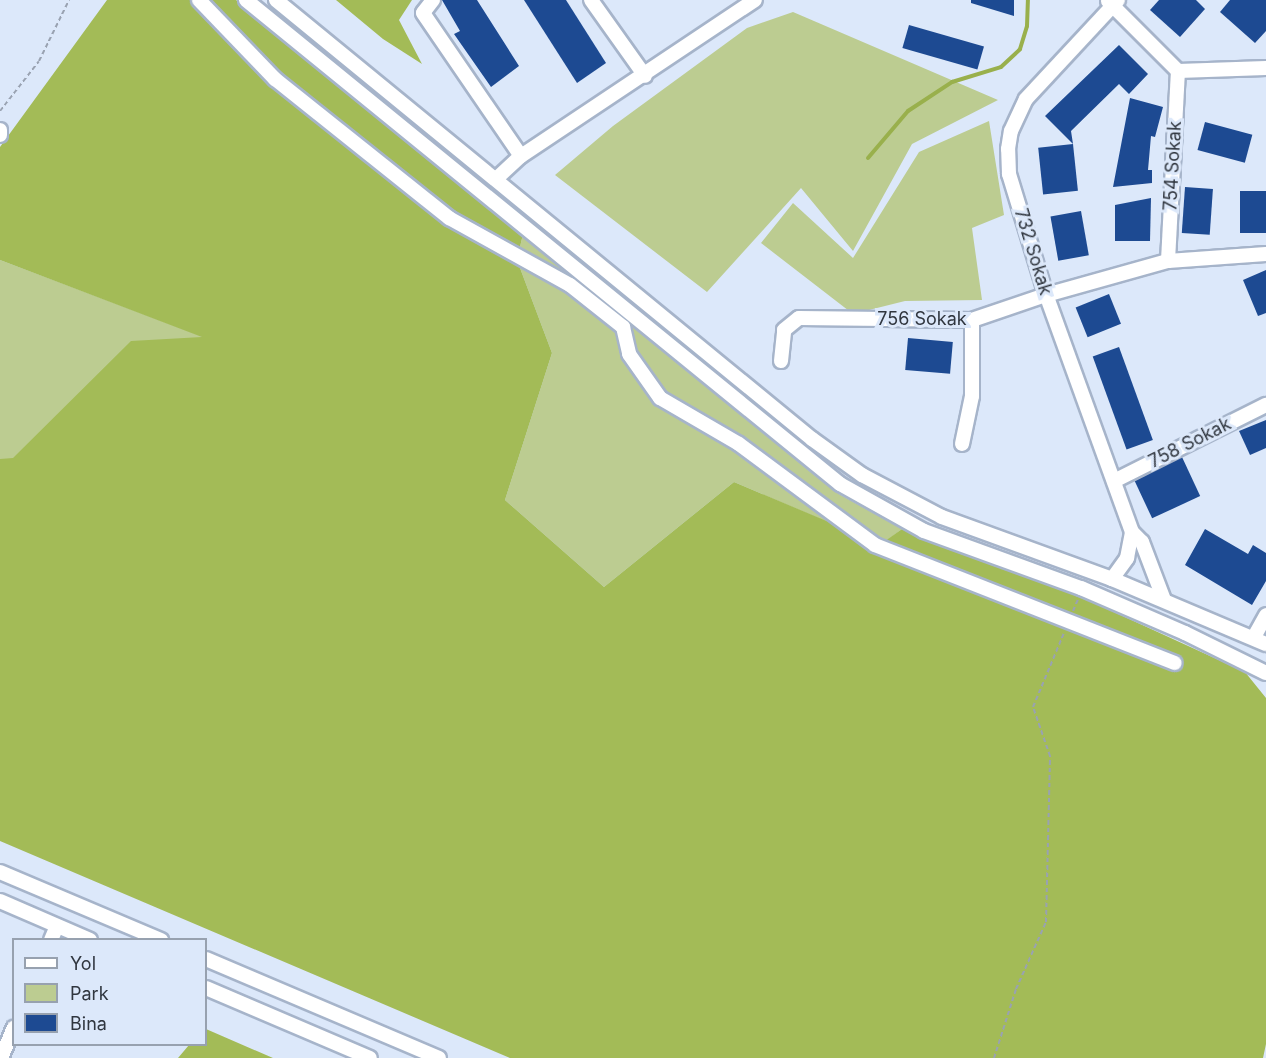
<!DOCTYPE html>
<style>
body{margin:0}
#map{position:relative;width:1266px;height:1058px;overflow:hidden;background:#dce8fa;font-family:Inter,sans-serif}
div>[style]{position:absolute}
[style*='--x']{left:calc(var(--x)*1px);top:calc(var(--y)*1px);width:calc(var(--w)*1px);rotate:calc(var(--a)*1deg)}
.green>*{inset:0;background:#bccc91}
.forest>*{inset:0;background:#a3bb57}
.stream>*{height:4px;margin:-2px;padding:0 2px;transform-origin:2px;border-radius:2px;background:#99b04c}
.building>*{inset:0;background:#1d4a92;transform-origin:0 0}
.path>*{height:2px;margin-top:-1px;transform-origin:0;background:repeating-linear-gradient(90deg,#99a2b1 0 4.5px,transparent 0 7.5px)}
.roads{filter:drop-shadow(2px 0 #a6b4ca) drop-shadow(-2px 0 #a6b4ca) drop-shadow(0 2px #a6b4ca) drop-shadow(0 -2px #a6b4ca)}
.minor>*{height:14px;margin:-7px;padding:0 7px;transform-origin:7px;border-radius:7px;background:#fff}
span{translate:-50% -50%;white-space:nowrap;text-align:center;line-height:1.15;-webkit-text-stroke:6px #dce8fa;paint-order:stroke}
.street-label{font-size:18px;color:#30363f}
.legend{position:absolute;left:12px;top:938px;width:195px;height:108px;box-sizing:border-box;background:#dce8fa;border:2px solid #97a1af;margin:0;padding:8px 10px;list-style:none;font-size:18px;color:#30363f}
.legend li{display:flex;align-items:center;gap:12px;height:30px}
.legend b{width:30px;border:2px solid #97a1af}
</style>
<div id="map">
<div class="green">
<i style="clip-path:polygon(793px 12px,998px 100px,912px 144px,853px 251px,801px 188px,707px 292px,555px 175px,613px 126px,747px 28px)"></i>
<i style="clip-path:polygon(989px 121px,1004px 215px,972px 228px,982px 300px,905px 301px,853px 314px,761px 243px,793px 203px,853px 258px,919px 152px)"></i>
<i style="clip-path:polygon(523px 234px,813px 474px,839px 494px,902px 529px,881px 545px,734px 482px,604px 587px,505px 500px,552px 353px,517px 260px)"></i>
<i style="clip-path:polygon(0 260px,204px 337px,13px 459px,0 459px)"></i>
</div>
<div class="forest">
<i style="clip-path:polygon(107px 0,236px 0,523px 234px,517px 260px,552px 353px,505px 500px,604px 587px,734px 482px,881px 544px,902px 529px,1079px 596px,1245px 672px,1266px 698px,1266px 1044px,1263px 1058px,510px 1058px,0 841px,0 459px,13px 458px,131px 341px,202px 337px,0 260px,0 147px)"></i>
<i style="clip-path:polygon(336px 0,412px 0,399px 20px,422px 64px,383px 39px)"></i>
<i style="clip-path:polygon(206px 1029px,273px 1058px,178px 1058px,189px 1045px,206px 1044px)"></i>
</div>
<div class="stream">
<i style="--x:868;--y:158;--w:62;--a:-49.6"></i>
<i style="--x:908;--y:111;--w:53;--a:-33.4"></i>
<i style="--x:952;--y:82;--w:51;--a:-17"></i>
<i style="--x:1001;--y:67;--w:26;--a:-43"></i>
<i style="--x:1020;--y:49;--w:24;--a:-73"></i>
<i style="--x:1027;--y:26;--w:26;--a:-88"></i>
</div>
<div class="building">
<i style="clip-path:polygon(442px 0,477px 0,519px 66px,491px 87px,454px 34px,460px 31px)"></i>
<i style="clip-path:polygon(524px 0,566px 0,606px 63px,577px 83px)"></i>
<i style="clip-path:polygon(971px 0,1014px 0,1014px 16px,971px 3px)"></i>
<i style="clip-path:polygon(1159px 0,1196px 0,1205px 9px,1180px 37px,1150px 10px)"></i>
<i style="clip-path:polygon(1230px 0,1266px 0,1266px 31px,1255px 43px,1220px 12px)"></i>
<i style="left:909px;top:25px;width:78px;height:24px;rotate:16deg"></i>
<i style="clip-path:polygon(1119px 45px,1148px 74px,1129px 94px,1119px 84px,1071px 131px,1073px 144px,1045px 116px)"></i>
<i style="clip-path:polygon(1130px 98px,1163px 107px,1155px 137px,1151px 136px,1148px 170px,1152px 170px,1152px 183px,1113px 187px)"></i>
<i style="left:1205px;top:122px;width:49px;height:29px;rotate:15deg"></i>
<i style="left:1073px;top:144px;width:47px;height:35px;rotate:84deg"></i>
<i style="left:1185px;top:187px;width:28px;height:46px;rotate:4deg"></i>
<i style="left:1240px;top:191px;width:26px;height:42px"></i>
<i style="clip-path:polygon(1151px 198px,1150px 241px,1115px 241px,1115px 205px)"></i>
<i style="left:1081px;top:211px;width:45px;height:31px;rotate:80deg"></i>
<i style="clip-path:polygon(1266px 270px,1266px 313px,1258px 316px,1243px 280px)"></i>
<i style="left:1109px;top:294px;width:32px;height:36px;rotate:68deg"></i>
<i style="left:908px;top:338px;width:45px;height:32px;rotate:5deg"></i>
<i style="left:1119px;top:347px;width:99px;height:28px;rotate:70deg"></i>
<i style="clip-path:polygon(1266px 420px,1266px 448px,1250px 455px,1239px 431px)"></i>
<i style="left:1182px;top:457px;width:43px;height:53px;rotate:65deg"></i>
<i style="clip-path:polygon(1205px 529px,1248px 554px,1253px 545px,1266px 553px,1266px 581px,1252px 605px,1185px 565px)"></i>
</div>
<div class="path">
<i style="--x:0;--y:111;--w:63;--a:-52"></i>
<i style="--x:39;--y:61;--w:68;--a:-63.8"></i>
<i style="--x:1073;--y:611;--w:13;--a:-67"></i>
<i style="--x:994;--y:1058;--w:72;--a:-72.3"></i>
<i style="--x:1016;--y:989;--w:73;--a:-65.9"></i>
<i style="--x:1046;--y:922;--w:166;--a:-88.6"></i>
<i style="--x:1050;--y:756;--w:52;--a:-109.1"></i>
<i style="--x:1033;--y:707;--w:80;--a:-67.3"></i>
</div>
<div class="roads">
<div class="minor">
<i style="--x:199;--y:0;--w:110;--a:46.1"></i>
<i style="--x:275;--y:79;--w:223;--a:38.6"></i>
<i style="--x:449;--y:218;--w:138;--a:29"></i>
<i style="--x:570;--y:285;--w:68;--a:38.4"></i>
<i style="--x:623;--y:327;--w:28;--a:77"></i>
<i style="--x:629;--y:354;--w:54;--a:54.8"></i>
<i style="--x:660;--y:398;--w:91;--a:30.2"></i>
<i style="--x:739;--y:444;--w:169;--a:36.6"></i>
<i style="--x:875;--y:545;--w:322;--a:21.5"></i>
<i style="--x:246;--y:0;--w:766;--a:39.17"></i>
<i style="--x:840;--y:484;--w:96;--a:29.2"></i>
<i style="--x:924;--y:531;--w:167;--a:20"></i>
<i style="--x:1081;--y:588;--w:113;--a:23.4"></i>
<i style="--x:1185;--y:633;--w:90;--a:26.3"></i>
<i style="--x:276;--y:0;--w:693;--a:39.32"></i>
<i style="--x:812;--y:439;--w:62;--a:35.8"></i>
<i style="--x:862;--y:475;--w:90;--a:27.7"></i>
<i style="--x:942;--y:517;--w:181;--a:20"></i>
<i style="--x:1112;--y:579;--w:167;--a:22.9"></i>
<i style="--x:433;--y:0;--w:16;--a:128"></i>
<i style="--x:423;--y:13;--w:173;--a:55.6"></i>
<i style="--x:591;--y:0;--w:93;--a:54.6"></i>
<i style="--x:1108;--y:1;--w:99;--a:45"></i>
<i style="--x:1178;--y:71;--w:88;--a:-2"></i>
<i style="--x:0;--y:130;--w:5;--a:90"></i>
<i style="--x:496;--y:179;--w:34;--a:-43"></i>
<i style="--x:521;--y:156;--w:281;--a:-33.7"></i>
<i style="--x:1168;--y:261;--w:190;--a:-87"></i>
<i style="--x:781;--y:361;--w:31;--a:-84"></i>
<i style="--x:784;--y:330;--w:19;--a:-39"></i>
<i style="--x:799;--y:318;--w:173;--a:0.7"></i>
<i style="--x:972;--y:320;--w:78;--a:-18.7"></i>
<i style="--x:1046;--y:295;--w:127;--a:-15.6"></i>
<i style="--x:1168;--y:261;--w:98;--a:-4.1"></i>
<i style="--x:962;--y:444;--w:49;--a:-78.2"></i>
<i style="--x:972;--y:396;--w:76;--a:-90"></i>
<i style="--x:1114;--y:481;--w:170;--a:-26.6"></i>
<i style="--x:1132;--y:532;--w:14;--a:45"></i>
<i style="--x:1142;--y:542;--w:62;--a:69.2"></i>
<i style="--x:1112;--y:579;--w:26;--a:-54"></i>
<i style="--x:1127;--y:558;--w:26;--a:-79"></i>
<i style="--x:1132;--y:532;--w:252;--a:-109.9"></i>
<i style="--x:1046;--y:295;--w:127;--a:-107"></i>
<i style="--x:1009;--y:174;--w:25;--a:-92"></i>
<i style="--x:1008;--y:149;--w:18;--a:-81"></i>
<i style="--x:1011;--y:131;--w:35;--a:-65"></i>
<i style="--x:1026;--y:99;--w:135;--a:-47.1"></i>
<i style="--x:1254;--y:637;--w:25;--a:-61"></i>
<i style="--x:0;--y:872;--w:175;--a:22.9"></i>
<i style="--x:0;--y:901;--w:98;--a:23.4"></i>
<i style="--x:51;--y:940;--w:15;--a:-67"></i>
<i style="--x:206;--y:959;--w:253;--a:23"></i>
<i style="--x:206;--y:988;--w:178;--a:23.1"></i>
<i style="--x:1;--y:1058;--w:33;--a:-67"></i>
</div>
</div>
<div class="street-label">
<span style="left:1173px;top:166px;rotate:-87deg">754 Sokak</span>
<span style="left:1033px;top:252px;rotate:73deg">732 Sokak</span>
<span style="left:922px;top:319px">756 Sokak</span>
<span style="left:1190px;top:443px;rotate:-27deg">758 Sokak</span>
</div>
<ul class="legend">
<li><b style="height:8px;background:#fff"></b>Yol</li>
<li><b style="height:16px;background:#bccc91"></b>Park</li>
<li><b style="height:16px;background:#1d4a92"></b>Bina</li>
</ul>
</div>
